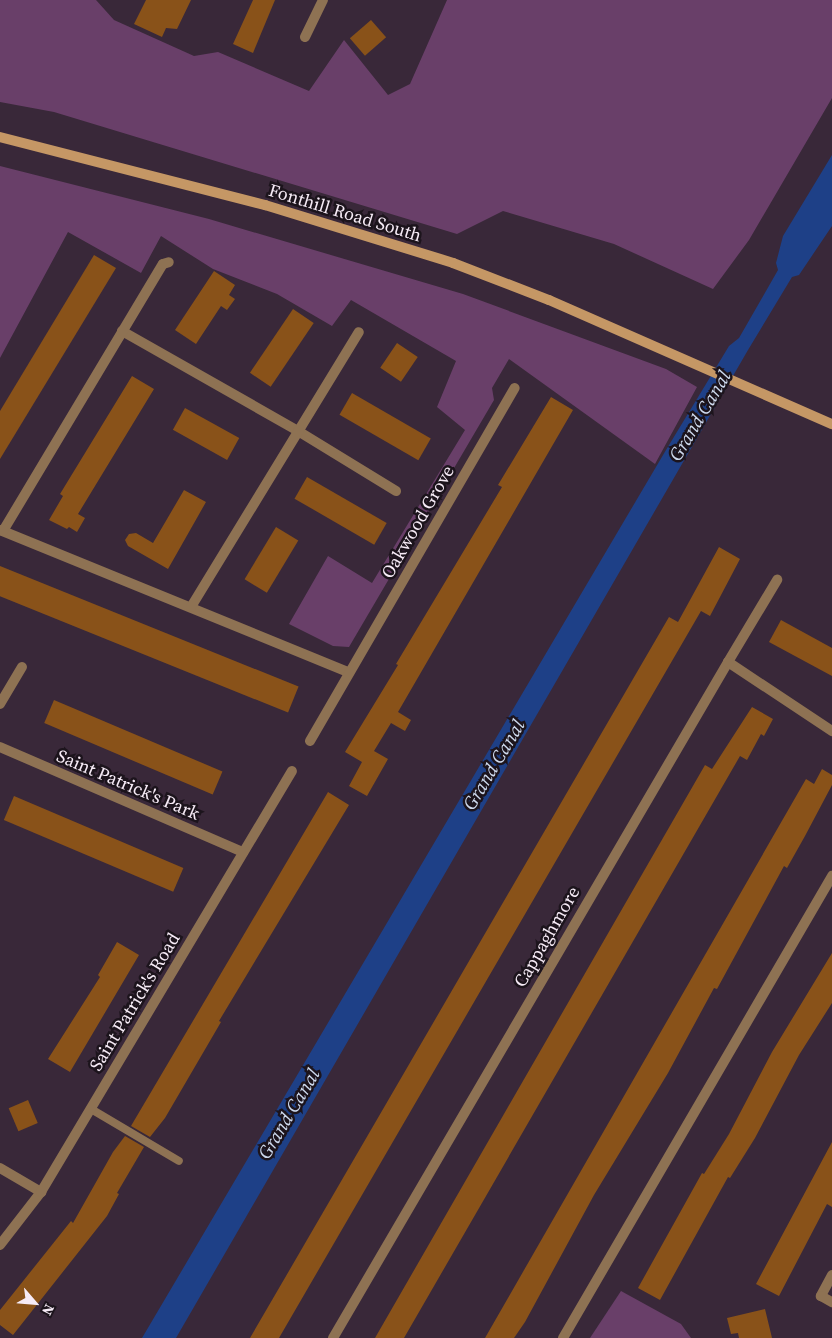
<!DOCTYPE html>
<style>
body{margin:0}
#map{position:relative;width:832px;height:1338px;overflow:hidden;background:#392839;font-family:"Source Serif 4",serif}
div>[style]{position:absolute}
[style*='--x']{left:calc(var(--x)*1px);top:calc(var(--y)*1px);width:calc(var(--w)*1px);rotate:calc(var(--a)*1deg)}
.green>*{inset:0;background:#693f69}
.water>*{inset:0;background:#1e4087}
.building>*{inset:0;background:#895219;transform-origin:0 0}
.service>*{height:8px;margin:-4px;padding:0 4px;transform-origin:4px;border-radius:4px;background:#8e7253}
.minor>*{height:10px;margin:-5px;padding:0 5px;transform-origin:5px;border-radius:5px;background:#8e7253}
.secondary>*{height:10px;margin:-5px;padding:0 5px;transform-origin:5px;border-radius:5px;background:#c59765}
span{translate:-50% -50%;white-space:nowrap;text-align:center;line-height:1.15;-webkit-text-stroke:5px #1c141c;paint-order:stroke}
.street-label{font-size:18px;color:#f6ebf6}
.water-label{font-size:19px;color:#cdd9ed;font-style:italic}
.north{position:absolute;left:10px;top:1278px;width:50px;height:50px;-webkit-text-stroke:4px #1c141c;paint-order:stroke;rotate:117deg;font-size:14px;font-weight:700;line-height:20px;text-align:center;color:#f6ebf6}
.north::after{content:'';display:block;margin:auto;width:18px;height:22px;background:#f6ebf6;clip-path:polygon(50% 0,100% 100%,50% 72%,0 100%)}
</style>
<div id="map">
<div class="green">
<i style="clip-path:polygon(0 0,96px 0,114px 20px,194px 56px,218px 52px,309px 91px,344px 40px,388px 95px,410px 84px,447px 0,832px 0,832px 98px,749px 240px,713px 289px,614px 244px,503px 211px,457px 234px,54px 112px,0 102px)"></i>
<i style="clip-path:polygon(0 166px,209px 219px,463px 294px,666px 369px,697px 387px,655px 464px,509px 359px,492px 388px,494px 400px,349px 647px,333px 646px,289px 624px,328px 556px,372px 583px,465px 430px,437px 407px,456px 361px,351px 300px,332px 326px,277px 294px,213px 269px,161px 236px,141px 273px,68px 232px,0 358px)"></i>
<i style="clip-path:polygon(621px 1291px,681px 1324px,691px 1338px,590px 1338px)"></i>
</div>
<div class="water">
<i style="clip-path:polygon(832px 155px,832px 226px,799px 275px,792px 277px,748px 350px,176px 1338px,142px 1338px,666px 450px,729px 346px,739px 338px,778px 270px,776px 263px,783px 236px)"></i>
</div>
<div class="building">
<i style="clip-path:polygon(146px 0,191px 0,177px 29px,166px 28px,162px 37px,134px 24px)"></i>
<i style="clip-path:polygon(253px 0,275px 0,253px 53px,233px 44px)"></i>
<i style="left:371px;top:20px;width:23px;height:28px;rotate:49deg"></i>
<i style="clip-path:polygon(94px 255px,116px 268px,0 459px,0 411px)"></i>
<i style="clip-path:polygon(214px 271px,235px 285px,229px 295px,235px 299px,227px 310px,221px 306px,196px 344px,175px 330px)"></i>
<i style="left:293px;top:309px;width:25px;height:77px;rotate:34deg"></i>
<i style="left:397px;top:343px;width:25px;height:30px;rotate:34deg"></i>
<i style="clip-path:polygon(132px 376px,154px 389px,78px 514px,85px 518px,77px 532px,69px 527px,67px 529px,49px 520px,63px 496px,60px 494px)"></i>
<i style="left:352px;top:393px;width:91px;height:25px;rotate:30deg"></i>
<i style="clip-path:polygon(551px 397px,573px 410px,398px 712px,411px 720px,405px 731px,391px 723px,374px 751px,388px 759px,367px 796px,349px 786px,362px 762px,345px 752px,398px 665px,396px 664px,502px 487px,498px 485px)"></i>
<i style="left:185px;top:408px;width:62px;height:25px;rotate:29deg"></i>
<i style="left:307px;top:477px;width:92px;height:25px;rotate:30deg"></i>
<i style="clip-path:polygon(184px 490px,206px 502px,168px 569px,128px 546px,125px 540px,129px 534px,136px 533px,153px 543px)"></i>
<i style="left:276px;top:527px;width:26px;height:61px;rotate:31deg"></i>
<i style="clip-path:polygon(719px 547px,740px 559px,710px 616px,701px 611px,279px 1338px,250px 1338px,669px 617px,678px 622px)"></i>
<i style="left:0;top:566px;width:322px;height:28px;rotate:22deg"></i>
<i style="clip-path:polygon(781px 620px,832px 648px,832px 676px,769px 642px)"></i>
<i style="left:54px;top:700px;width:183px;height:25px;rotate:23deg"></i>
<i style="clip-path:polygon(752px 707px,773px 719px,764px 736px,761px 734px,747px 760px,740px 756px,404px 1338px,375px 1338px,705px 765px,712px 769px)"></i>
<i style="clip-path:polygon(822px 769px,832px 775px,832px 785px,805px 836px,787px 868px,784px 866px,717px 989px,714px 988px,668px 1073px,594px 1195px,525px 1322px,514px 1338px,485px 1338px,806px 779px,814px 784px)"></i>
<i style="clip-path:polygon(328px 792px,349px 805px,219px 1021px,221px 1022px,165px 1118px,150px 1137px,131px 1126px)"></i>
<i style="left:14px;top:796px;width:184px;height:26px;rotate:23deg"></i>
<i style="clip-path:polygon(117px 942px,139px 955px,70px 1072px,48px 1059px,100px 977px,98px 975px)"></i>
<i style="clip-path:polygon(832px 953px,832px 1003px,799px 1055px,755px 1138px,730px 1178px,728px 1177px,660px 1300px,638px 1288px,702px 1173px,704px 1174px,729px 1134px,772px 1052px)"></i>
<i style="left:28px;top:1100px;width:25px;height:21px;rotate:67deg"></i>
<i style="clip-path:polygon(125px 1136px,144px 1147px,117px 1193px,119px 1194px,107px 1216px,13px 1335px,0 1325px,0 1310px,71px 1221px,73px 1223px,113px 1152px)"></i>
<i style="clip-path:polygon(832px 1142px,832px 1207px,827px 1204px,779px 1296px,756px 1284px)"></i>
<i style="clip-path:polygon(765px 1309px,772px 1338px,739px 1338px,738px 1333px,731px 1334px,727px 1318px)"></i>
</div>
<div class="service">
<i style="--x:91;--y:1109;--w:102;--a:30.6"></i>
</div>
<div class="minor">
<i style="--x:305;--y:37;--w:41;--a:-64.1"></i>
<i style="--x:122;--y:331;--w:202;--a:29.6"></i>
<i style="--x:298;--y:431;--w:115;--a:31.5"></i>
<i style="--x:0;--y:530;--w:376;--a:22.2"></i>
<i style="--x:3;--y:531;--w:311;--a:-59.1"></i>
<i style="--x:163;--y:264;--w:6;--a:-18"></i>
<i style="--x:191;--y:607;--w:322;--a:-58.6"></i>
<i style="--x:728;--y:662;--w:96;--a:-59.1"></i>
<i style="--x:0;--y:704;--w:43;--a:-59.3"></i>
<i style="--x:310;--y:741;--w:408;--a:-59.9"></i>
<i style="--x:0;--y:747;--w:265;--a:23.4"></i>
<i style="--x:0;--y:1168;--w:48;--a:30.3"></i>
<i style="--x:0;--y:1245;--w:67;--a:-52.3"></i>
<i style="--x:41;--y:1192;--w:490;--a:-59.2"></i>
<i style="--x:832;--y:1275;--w:24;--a:118"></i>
<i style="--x:821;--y:1296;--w:13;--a:29"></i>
<i style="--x:333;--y:1338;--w:783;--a:-59.7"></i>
<i style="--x:728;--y:662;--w:125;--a:33.6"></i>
<i style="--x:563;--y:1338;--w:535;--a:-59.79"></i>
</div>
<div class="secondary">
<i style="--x:0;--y:137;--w:274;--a:14.4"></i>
<i style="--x:265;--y:205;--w:197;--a:17.1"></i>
<i style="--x:453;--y:263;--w:103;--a:21.1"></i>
<i style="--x:549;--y:300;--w:309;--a:23.7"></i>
</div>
<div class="street-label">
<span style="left:345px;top:213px;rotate:17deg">Fonthill Road South</span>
<span style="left:418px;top:522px;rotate:-60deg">Oakwood Grove</span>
<span style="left:128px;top:785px;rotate:23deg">Saint Patrick's Park</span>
<span style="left:547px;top:937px;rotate:-60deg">Cappaghmore</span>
<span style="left:135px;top:1002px;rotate:-59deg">Saint Patrick's Road</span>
</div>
<div class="water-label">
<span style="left:700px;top:416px;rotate:-59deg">Grand Canal</span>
<span style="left:494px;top:765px;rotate:-59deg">Grand Canal</span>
<span style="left:289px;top:1114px;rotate:-59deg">Grand Canal</span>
</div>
<div class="north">N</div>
</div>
